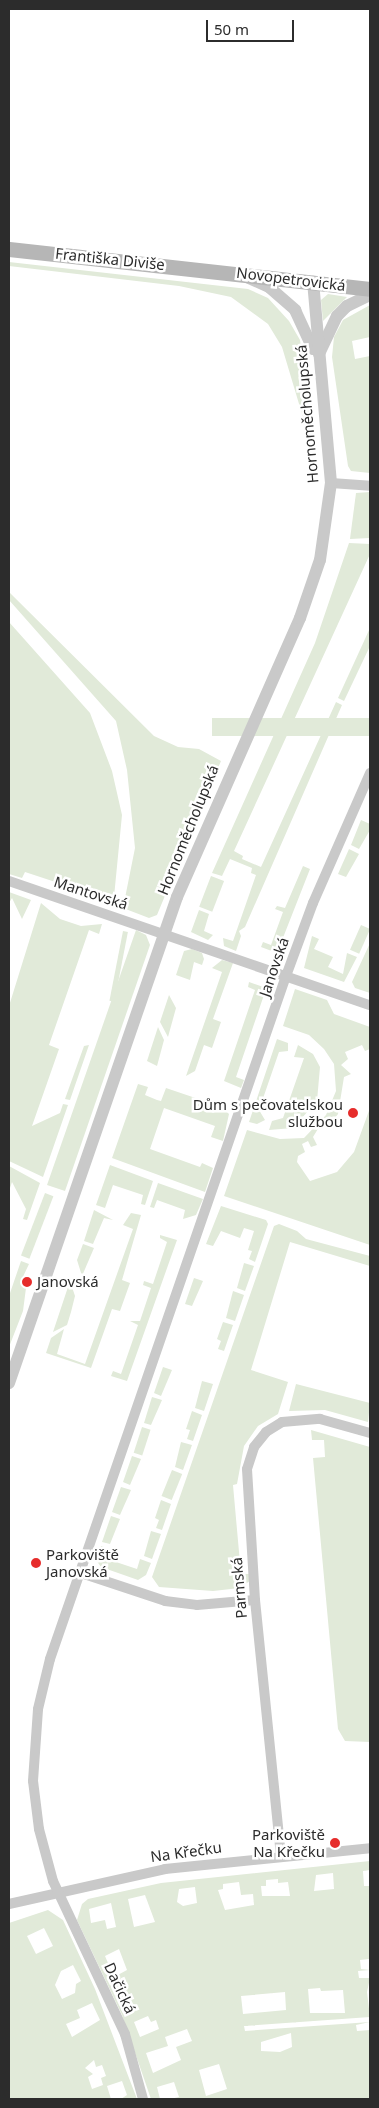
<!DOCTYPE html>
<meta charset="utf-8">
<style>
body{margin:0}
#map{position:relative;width:379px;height:2108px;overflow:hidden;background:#fff;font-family:"Noto Sans",sans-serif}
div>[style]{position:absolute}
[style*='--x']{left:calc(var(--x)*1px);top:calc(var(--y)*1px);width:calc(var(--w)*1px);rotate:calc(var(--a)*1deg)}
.green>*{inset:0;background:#e1ead9;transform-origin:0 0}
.minor>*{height:10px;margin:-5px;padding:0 5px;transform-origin:5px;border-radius:5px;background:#c9c9c9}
.tertiary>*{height:12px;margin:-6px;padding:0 6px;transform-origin:6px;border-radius:6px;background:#c9c9c9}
.secondary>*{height:15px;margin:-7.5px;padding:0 7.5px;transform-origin:7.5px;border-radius:7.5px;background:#b6b6b6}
.dots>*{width:14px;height:14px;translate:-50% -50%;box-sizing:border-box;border:2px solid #fff;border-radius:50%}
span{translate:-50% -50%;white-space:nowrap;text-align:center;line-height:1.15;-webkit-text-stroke:5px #fff;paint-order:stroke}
.street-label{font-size:15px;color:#2c2c2c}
.poi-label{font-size:15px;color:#2c2c2c}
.right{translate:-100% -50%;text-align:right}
.left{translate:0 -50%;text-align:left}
.frame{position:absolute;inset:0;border:10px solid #2c2c2c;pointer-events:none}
.scale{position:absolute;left:206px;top:20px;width:88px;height:22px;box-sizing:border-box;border:2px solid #2c2c2c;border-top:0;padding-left:6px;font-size:15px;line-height:18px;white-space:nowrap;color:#2c2c2c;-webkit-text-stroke:4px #fff;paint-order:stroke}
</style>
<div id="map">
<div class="green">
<i style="clip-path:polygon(9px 262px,248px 289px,268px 298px,289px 321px,300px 340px,314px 432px,308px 434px,282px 347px,268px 324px,231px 297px,179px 286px,9px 266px)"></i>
<i style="clip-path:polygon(328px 294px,347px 297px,323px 321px,321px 300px)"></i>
<i style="clip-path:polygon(370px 305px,370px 337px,352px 341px,355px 359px,370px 356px,370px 473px,351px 471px,348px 466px,332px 357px,334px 337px,343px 320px)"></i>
<i style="clip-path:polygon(370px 492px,370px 538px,350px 539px,356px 493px)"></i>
<i style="clip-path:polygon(349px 543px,370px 544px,370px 554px,234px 851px,243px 856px,242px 859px,261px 867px,336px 702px,342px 705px,245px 927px,239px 931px,241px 936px,236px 951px,224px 946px,223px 938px,233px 941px,256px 875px,251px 873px,252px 868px,230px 859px,222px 876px,212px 873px,315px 643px)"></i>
<i style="clip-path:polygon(9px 592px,154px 736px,178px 747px,199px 749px,221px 761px,157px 915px,149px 918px,123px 908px,135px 848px,127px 770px,116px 721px,9px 600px)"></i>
<i style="clip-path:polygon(9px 622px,90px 713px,112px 771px,122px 815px,114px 897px,110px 900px,25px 872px,22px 878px,9px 874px)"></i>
<i style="clip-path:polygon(370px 628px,370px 646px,344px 701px,338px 698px)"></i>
<i style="left:370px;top:718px;width:18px;height:158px;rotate:90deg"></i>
<i style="clip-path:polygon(361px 820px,370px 824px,370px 830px,359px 849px,351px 845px)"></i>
<i style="clip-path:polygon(349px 849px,359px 854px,346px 877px,338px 874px)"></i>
<i style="clip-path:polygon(303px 866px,310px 869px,277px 953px,261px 947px,263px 942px,271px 945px,283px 912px,275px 909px,277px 906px,285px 908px)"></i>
<i style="left:211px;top:876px;width:14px;height:33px;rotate:21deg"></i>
<i style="clip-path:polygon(9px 892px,31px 900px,22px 919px,12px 898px,9px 903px)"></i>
<i style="clip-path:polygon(41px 903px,60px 919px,81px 926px,102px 924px,99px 934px,89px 930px,49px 1045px,59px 1049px,32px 1126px,60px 1113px,63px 1104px,68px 1105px,43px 1177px,9px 1161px,9px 1006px)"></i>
<i style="clip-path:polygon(199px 910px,209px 914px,204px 931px,213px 935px,208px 940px,191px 932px)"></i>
<i style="left:361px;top:925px;width:10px;height:27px;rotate:24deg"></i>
<i style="clip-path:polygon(136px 930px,146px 935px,150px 945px,65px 1191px,47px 1185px)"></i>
<i style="left:123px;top:931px;width:5px;height:71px;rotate:11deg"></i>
<i style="clip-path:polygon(312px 936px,319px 939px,314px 949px,333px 957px,328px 967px,343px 974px,347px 953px,357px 957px,344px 982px,304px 968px)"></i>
<i style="clip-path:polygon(370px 943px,370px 993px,355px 988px,352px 982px)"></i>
<i style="clip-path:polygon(192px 949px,202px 953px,204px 959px,202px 965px,194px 962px,190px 980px,176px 975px,184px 951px)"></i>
<i style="clip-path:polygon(222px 960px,233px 963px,213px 1019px,221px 1022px,212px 1048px,204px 1045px,195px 1071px,186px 1076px,222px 972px,212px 968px)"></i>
<i style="clip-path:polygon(249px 982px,275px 991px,266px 989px,236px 1077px,244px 1080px,241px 1088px,224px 1081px,255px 990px,248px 987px)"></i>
<i style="clip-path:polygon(295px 989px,327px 1000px,334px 1014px,370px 1027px,370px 1049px,365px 1051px,362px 1045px,345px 1052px,348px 1059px,341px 1065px,351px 1074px,344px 1077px,338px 1114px,332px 1122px,324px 1119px,313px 1137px,317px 1145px,311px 1147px,308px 1141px,302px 1144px,305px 1152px,298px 1156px,297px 1162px,310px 1181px,337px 1172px,354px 1152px,370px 1108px,370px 1245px,224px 1196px,247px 1130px,280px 1139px,304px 1138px,326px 1115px,336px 1091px,334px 1064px,324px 1049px,309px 1035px,283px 1026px)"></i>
<i style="clip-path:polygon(169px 995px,176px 1008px,168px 1037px,160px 1022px)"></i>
<i style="clip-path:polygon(158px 1027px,164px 1040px,157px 1066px,147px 1061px)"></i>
<i style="clip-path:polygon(277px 1039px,288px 1043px,288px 1051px,279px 1052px,259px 1110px,265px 1120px,257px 1124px,249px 1122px)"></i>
<i style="clip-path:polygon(89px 1045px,70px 1100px,65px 1099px,84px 1046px)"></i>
<i style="clip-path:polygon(298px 1045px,313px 1054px,320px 1067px,317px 1101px,293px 1128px,269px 1130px,272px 1121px,283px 1118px,304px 1058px,294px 1057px)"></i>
<i style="clip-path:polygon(138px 1084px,148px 1087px,145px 1095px,157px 1100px,161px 1101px,166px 1088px,222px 1107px,229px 1114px,223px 1141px,211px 1137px,215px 1126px,164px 1108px,150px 1149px,200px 1167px,202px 1163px,213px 1168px,205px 1192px,112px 1158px)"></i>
<i style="clip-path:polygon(110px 1165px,153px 1181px,145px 1205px,141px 1204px,143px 1195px,113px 1185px,105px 1208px,96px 1205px)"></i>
<i style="clip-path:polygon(9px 1166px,40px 1183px,27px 1220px,23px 1219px,26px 1209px,12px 1182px,9px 1191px)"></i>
<i style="clip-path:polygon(158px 1183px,203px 1199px,196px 1215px,183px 1219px,185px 1210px,157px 1200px,154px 1208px,150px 1207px)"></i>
<i style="left:45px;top:1193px;width:9px;height:67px;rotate:21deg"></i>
<i style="clip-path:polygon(221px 1206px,266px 1220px,268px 1224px,255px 1262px,249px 1259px,252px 1251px,248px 1250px,254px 1231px,244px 1228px,240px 1238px,221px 1231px,213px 1246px,206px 1244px)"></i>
<i style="clip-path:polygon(94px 1210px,113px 1220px,104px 1218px,93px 1244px,84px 1241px)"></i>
<i style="clip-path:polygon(131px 1213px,141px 1215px,122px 1280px,130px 1283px,120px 1311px,112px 1309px,91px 1368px,46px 1353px,51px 1338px,64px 1329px,57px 1354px,85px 1364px,133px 1229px,123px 1225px)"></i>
<i style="clip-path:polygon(279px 1224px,297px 1231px,306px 1239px,370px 1256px,370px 1266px,290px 1242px,251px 1370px,288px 1382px,278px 1414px,258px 1426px,244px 1446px,237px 1484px,233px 1485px,241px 1574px,250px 1574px,251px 1580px,240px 1588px,213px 1591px,159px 1587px,152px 1577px,274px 1226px)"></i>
<i style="clip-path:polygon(160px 1235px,177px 1240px,127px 1381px,111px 1376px,113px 1371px,121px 1374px,138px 1325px,130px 1321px,140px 1321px,151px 1288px,143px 1285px,144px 1281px,153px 1284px,167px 1242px,160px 1238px)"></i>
<i style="clip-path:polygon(83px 1244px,94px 1248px,82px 1276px,77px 1260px)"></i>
<i style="clip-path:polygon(21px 1261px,29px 1264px,20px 1283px,26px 1288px,23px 1311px,9px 1347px,9px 1296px)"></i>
<i style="clip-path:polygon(244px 1263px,254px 1266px,245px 1291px,237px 1288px)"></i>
<i style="clip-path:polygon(194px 1278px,203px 1281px,192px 1306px,185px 1304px)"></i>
<i style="clip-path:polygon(70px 1281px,75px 1296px,71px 1312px,67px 1325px,53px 1332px)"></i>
<i style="clip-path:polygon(233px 1291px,244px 1295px,235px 1321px,226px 1318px)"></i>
<i style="clip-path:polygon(223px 1322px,233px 1325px,224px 1351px,218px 1349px,221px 1341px,217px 1339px)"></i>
<i style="clip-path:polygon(163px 1367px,172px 1370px,161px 1396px,154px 1393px)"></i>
<i style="clip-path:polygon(202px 1381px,213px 1384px,204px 1411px,195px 1408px)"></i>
<i style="clip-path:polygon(296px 1384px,370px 1403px,368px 1422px,325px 1410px,289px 1411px)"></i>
<i style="clip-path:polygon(152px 1397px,162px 1400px,151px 1425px,144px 1423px)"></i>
<i style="clip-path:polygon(192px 1411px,202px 1415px,193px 1441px,187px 1439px,190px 1430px,186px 1429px)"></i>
<i style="left:142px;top:1427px;width:9px;height:27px;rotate:18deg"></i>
<i style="clip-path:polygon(311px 1430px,370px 1447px,370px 1742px,345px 1741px,338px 1729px,313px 1458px,325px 1457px,324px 1440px,312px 1440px)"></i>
<i style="clip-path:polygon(181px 1442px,192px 1445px,183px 1470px,175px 1467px)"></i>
<i style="clip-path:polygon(132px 1456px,141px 1459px,130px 1485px,123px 1482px)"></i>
<i style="left:172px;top:1470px;width:11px;height:28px;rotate:22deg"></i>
<i style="clip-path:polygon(121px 1487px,131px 1490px,120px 1515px,112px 1512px)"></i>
<i style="clip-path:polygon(161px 1500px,171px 1504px,162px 1530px,156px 1528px,159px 1520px,155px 1518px)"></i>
<i style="clip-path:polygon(111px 1516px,120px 1519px,110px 1544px,102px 1542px)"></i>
<i style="clip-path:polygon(151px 1531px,161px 1534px,152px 1559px,144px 1556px)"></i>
<i style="clip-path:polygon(101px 1546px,110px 1549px,107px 1559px,137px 1569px,140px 1559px,151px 1563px,146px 1575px,138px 1580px,101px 1567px,96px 1560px)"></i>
<i style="clip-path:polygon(evenodd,370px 1861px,370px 1870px,363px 1871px,364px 1886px,370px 1886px,369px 1959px,360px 1960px,361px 1969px,370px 1970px,358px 1971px,359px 1978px,370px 1978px,367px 1992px,370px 2017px,244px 2026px,245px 2031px,370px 2022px,356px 2025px,357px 2031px,370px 2030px,370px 2099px,170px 2099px,179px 2097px,174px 2082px,157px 2087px,160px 2099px,151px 2099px,122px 2015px,77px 1920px,82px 1904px,88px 1899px,161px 1883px,370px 1861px,333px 1873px,334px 1889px,314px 1891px,316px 1875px,333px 1873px,370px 1861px,278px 1879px,278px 1883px,288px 1882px,290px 1896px,262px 1896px,261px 1886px,266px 1886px,266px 1880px,278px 1879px,370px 1861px,239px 1882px,241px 1895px,253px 1894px,254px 1905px,225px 1910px,218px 1890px,223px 1889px,223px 1884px,239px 1882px,370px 1861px,195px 1887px,197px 1903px,183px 1906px,177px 1902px,179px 1889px,195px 1887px,370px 1861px,145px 1895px,155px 1922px,134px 1927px,128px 1899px,145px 1895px,370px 1861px,111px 1903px,116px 1927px,107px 1929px,105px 1920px,91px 1923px,89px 1909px,111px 1903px,370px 1861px,119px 1949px,127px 1970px,114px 1977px,105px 1956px,119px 1949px,370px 1861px,320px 1988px,321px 1991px,343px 1990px,345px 2013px,310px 2013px,308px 1989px,320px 1988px,370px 1861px,285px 1992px,286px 2010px,243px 2014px,241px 1996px,285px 1992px,370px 1861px,148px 2016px,151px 2022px,156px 2020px,159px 2029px,140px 2037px,134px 2022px,148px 2016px,370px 1861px,187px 2029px,192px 2041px,176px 2047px,181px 2060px,153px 2073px,146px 2053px,168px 2046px,165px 2037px,187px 2029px,370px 1861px,291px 2033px,292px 2047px,280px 2052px,261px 2051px,261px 2042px,291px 2033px,370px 1861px,219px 2064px,227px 2089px,206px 2096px,199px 2070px,219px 2064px)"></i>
<i style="clip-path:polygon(evenodd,48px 1910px,63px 1920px,95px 1989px,137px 2099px,121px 2099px,127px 2095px,122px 2081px,107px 2086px,111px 2099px,9px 2099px,9px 1923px,48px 1910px,44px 1928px,53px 1946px,36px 1954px,27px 1936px,44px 1928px,48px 1910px,73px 1965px,81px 1981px,76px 1984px,75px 1993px,62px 1999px,55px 1985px,61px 1971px,73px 1965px,48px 1910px,92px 2003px,100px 2020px,72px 2037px,66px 2024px,80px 2018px,77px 2010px,92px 2003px,48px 1910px,94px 2060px,96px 2067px,102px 2065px,106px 2076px,101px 2078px,103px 2085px,92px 2089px,88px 2077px,93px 2074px,85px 2068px,94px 2060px)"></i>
</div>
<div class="minor">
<i style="--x:331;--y:483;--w:39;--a:4"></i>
<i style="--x:9;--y:881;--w:382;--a:19"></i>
<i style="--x:81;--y:1573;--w:89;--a:18.4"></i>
<i style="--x:165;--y:1601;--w:32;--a:7"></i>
<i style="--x:197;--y:1605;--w:58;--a:-4.9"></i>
<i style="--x:281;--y:1856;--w:257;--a:-95.8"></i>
<i style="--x:255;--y:1600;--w:131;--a:-93.5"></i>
<i style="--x:247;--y:1469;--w:23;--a:-72"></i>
<i style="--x:254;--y:1447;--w:19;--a:-51"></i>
<i style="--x:266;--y:1432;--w:19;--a:-32"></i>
<i style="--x:282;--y:1422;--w:38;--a:-5"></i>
<i style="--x:320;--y:1419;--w:52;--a:15.6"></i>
<i style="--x:9;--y:1904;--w:160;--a:-12.6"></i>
<i style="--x:165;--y:1869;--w:206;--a:-5.8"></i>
<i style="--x:143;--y:2099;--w:67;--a:-105.5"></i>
<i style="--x:125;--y:2034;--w:169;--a:-115.2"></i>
<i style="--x:53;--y:1881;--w:54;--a:-105.1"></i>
<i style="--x:39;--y:1829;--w:48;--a:-97.1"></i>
<i style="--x:33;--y:1781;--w:72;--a:-86"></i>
<i style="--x:38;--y:1709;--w:51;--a:-76.5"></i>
<i style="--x:50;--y:1659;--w:723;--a:-70.94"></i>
<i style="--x:286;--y:976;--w:78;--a:-69.7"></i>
<i style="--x:313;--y:903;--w:142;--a:-66.3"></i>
</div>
<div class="tertiary">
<i style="--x:249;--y:278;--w:22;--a:24"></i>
<i style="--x:269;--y:287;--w:35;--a:41"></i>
<i style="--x:295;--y:310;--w:43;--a:65.2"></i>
<i style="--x:319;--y:354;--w:42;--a:-64.7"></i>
<i style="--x:337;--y:316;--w:14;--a:-45"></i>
<i style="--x:347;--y:306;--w:25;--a:-26"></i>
<i style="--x:9;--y:1383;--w:514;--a:-70.93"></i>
<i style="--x:177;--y:897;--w:305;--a:-66.2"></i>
<i style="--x:300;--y:618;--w:61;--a:-71"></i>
<i style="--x:320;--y:560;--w:78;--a:-81.9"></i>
<i style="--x:331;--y:483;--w:202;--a:-95.1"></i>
</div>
<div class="secondary">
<i style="--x:9;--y:249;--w:363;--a:6.3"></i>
</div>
<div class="dots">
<i style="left:353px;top:1113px;background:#e62c2b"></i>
<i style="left:27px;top:1282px;background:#e62c2b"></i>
<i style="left:36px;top:1563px;background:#e62c2b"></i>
<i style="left:335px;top:1843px;background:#e62c2b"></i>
</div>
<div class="street-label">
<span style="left:110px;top:259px;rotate:6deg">Františka Diviše</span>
<span style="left:291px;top:279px;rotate:7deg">Novopetrovická</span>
<span style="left:307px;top:414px;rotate:-95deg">Hornoměcholupská</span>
<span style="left:188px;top:830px;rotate:-68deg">Hornoměcholupská</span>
<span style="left:91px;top:893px;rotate:18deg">Mantovská</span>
<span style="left:274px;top:967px;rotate:-71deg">Janovská</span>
<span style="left:239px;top:1588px;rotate:-95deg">Parmská</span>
<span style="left:186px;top:1852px;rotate:-8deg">Na Křečku</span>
<span style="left:120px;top:1988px;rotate:65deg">Dačická</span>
</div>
<div class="poi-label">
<span class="right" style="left:343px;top:1113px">Dům s pečovatelskou<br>službou</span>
<span class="left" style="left:37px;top:1282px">Janovská</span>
<span class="left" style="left:46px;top:1563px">Parkoviště<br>Janovská</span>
<span class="right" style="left:325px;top:1843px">Parkoviště<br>Na Křečku</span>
</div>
<div class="frame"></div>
<div class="scale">50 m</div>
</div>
